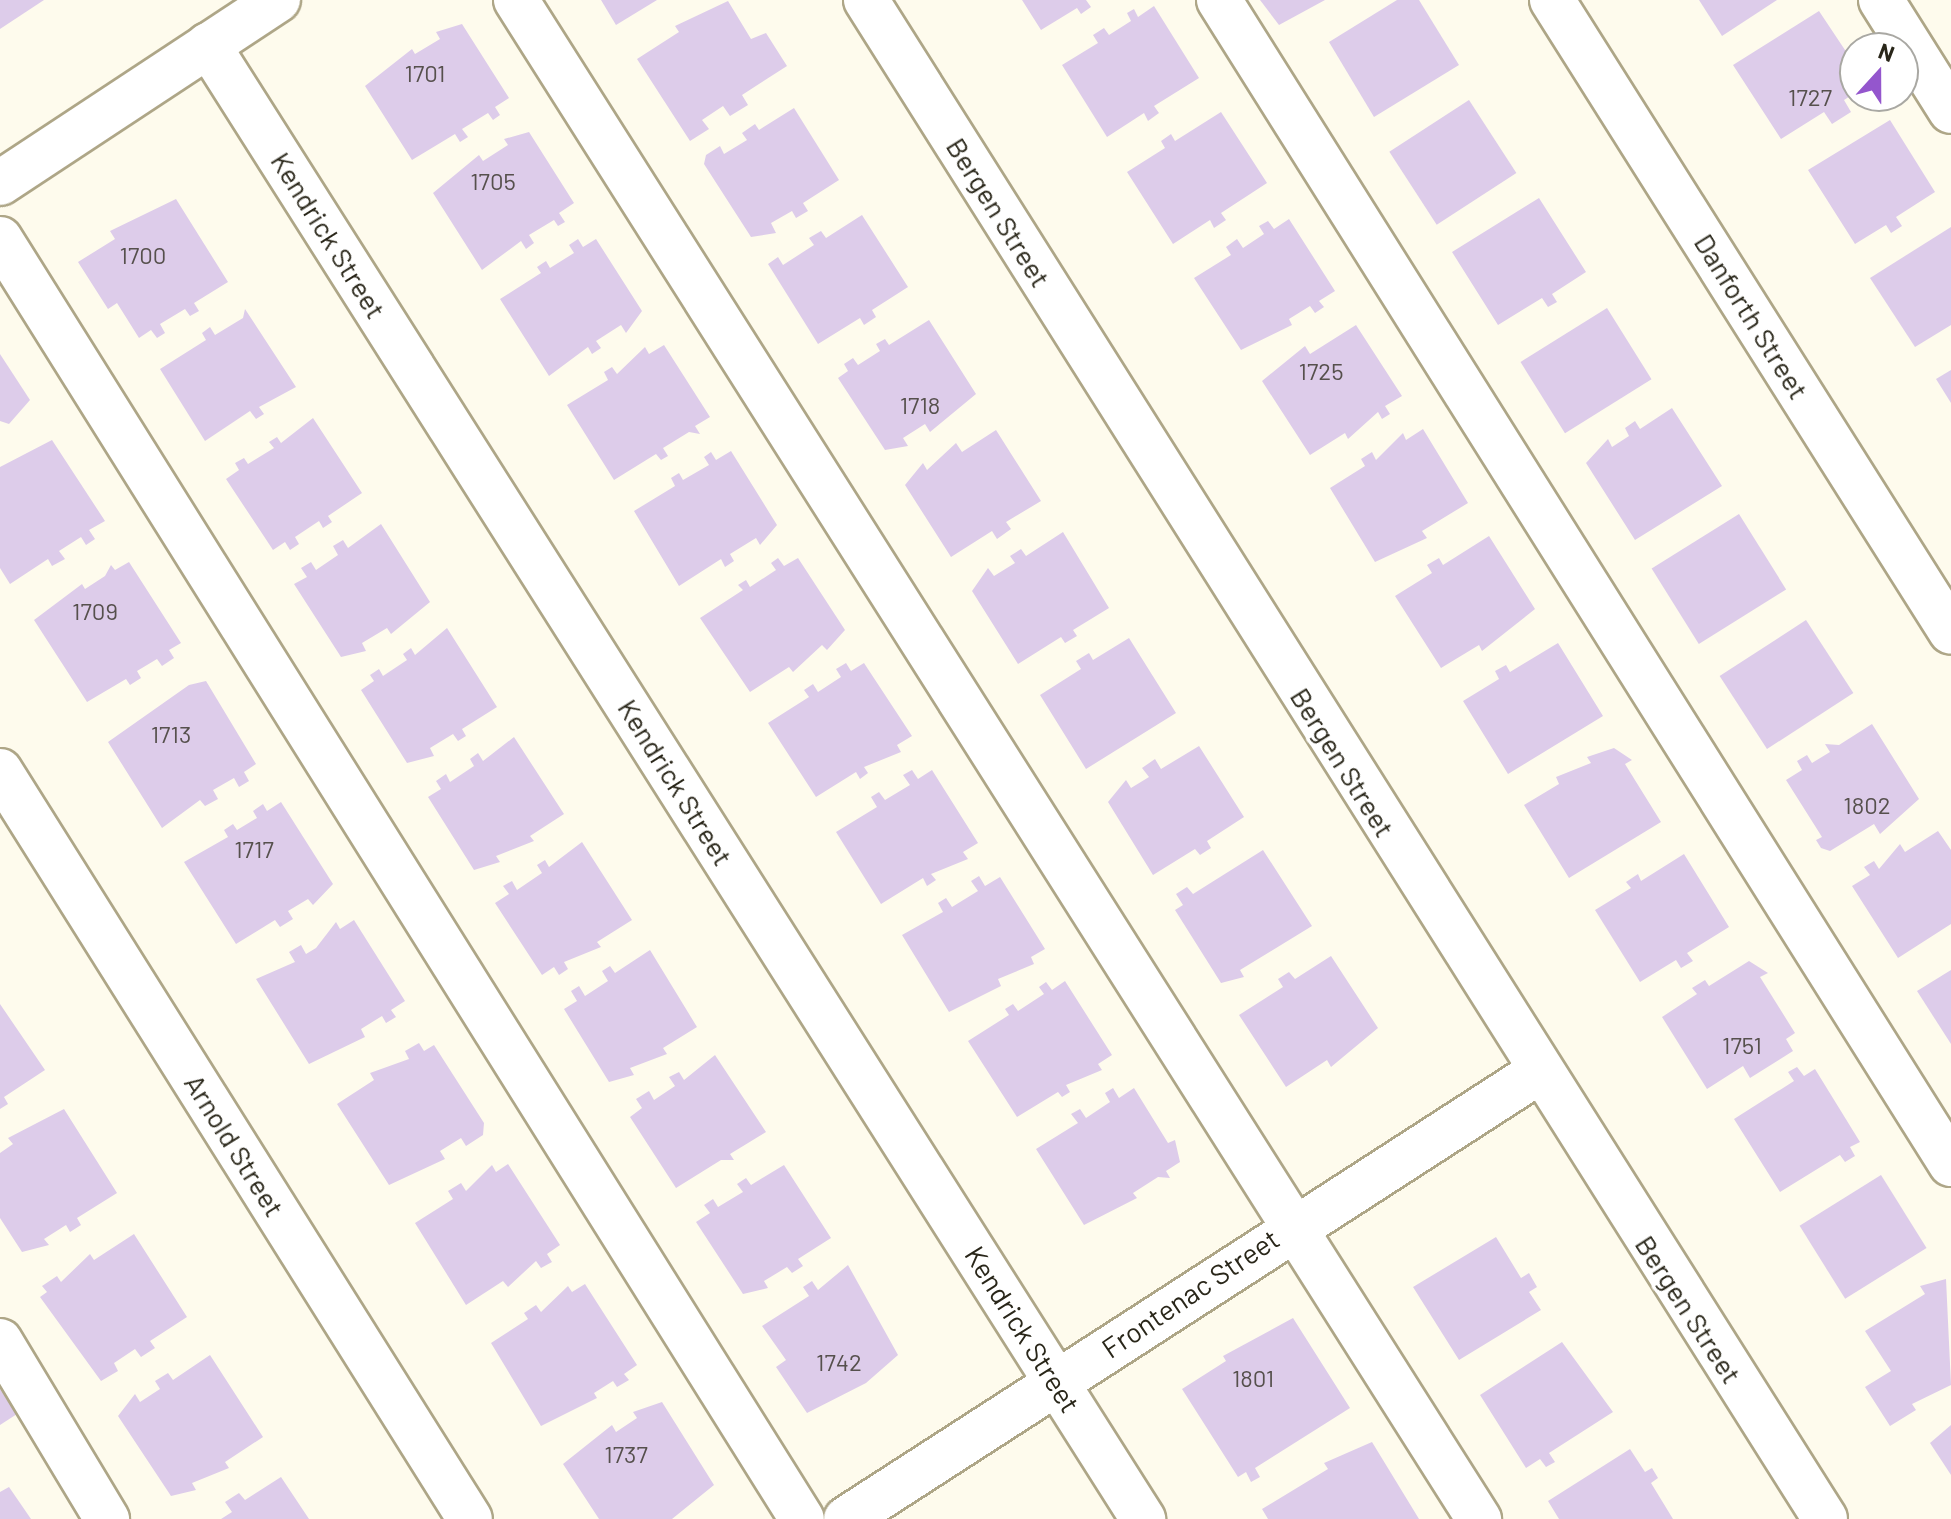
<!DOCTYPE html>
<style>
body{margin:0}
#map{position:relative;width:1951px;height:1519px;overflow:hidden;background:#fefbed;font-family:Barlow,sans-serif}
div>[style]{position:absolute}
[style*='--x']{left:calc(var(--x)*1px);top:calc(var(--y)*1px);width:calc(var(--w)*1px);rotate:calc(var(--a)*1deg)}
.building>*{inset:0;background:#ddccea;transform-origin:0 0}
.roads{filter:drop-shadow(2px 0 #aea687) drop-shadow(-2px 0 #aea687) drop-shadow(0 2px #aea687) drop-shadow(0 -2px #aea687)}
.minor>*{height:44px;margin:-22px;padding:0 22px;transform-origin:22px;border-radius:22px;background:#fff}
span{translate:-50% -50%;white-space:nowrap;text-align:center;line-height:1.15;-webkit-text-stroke:7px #fff;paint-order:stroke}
.number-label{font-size:24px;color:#56504d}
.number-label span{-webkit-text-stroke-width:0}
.street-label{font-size:28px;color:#292619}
.north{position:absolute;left:1839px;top:32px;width:80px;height:80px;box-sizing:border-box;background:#fff;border:2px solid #a9a8a3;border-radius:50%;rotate:21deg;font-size:22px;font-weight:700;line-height:32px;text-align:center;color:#292619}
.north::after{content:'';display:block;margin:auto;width:28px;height:36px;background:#9456cd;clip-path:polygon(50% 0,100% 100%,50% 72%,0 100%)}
</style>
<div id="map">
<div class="building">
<i style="clip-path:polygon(0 0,44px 0,0 29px)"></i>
<i style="clip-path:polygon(601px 0,657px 0,616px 25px)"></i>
<i style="clip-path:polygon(1022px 0,1086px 0,1091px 7px,1081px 14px,1077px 8px,1041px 30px)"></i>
<i style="clip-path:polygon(1260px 0,1325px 0,1279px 25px)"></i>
<i style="clip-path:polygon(1397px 0,1419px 0,1459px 65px,1374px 117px,1329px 42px)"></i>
<i style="clip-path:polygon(1699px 0,1777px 0,1722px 36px)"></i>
<i style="clip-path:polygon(728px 1px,751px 39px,766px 33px,787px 66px,742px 95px,748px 105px,730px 116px,723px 106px,702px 120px,709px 129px,690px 141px,637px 59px,679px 32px,675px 26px)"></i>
<i style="clip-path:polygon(1154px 6px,1199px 78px,1154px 106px,1159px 113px,1148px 121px,1144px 113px,1107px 137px,1062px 65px,1098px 43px,1093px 35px,1104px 28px,1109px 35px,1131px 21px,1127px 13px,1134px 9px,1138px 17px)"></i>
<i style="clip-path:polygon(1819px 11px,1855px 65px,1855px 93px,1844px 100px,1851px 112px,1832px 124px,1824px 112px,1781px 139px,1733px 65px)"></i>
<i style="clip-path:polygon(462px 24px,509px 98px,495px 107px,500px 115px,493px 120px,488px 113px,462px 129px,468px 137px,460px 142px,455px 134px,412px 160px,365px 86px,412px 49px,415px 54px,440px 39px,436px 32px)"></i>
<i style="left:1469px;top:100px;width:87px;height:95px;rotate:57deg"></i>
<i style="clip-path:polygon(794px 108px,839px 180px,803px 203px,808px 211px,796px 218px,792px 211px,771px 223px,776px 233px,751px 237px,704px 164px,706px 155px,720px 146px,724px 154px,747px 140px,742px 133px,755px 124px,759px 130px)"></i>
<i style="clip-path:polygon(1221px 112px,1267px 183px,1221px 213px,1226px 220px,1214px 228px,1210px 220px,1173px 244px,1127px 172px,1165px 148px,1161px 141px,1171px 134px,1175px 141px)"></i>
<i style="clip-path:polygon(1890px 120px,1935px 192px,1896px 217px,1902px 226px,1891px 233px,1886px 225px,1855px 244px,1808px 170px)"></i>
<i style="clip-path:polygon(529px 132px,574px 203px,559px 213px,565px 222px,558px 226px,554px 220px,529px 235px,534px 243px,526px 249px,521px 241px,482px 270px,433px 193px,479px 155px,483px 161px,508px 145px,504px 139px)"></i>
<i style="clip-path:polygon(1539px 198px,1586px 272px,1552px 294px,1557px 302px,1548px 307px,1542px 298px,1498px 325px,1452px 252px)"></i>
<i style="clip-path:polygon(176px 199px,228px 282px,194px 303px,199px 311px,190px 316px,185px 309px,160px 324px,165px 333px,157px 338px,151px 330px,139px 338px,117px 303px,108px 309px,78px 262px,115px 239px,110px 231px)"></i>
<i style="clip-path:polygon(862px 215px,908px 287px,872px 310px,876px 317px,864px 325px,860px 318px,818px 344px,768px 264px,778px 257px,783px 265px,814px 245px,809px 238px,821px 231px,826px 238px)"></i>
<i style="clip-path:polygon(1289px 219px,1335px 291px,1319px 301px,1324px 307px,1315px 313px,1310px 306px,1289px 319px,1292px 325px,1241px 350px,1194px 278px,1231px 255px,1226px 247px,1237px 239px,1243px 248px,1264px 234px,1259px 226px,1268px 221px,1274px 229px)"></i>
<i style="clip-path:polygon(1951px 227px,1951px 325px,1915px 347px,1870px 278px)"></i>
<i style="clip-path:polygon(578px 239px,583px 247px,596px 239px,642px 311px,626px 333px,621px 325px,596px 341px,601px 348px,592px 354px,588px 347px,549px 376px,500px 299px,541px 273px,537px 267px,546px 261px,550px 268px,574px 253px,569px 245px)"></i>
<i style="left:1607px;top:308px;width:84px;height:102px;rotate:58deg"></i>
<i style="clip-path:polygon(245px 309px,296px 387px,259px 407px,264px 414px,256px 419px,250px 411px,205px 441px,160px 369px,206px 340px,202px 333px,210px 327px,215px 335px,243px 318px)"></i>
<i style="clip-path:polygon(929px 320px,976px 394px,930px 432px,925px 424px,903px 438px,908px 446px,885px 450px,838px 378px,848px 371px,844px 364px,853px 358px,858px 365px,880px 351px,876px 344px,885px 339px,889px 345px)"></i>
<i style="clip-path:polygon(1356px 325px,1402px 396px,1385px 406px,1390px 414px,1382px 419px,1378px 412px,1348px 439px,1345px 433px,1310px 455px,1262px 381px,1305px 346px,1310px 354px)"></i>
<i style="clip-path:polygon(664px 345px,710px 417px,695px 426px,700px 434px,689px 432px,663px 448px,668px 456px,661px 460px,656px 454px,614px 480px,567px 405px,608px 380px,604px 372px,612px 367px,617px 374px,645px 347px,649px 354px)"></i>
<i style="clip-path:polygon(0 354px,30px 400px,9px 424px,0 421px)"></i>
<i style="clip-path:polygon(1951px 370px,1951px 403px,1936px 379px)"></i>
<i style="clip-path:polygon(1672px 408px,1722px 486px,1635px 540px,1586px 463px,1608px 439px,1612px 447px,1629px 436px,1625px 428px,1635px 421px,1640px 429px)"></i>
<i style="clip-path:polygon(313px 418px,362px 493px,328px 516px,332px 522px,323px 528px,319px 521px,295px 537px,299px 544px,290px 550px,285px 542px,273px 550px,226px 479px,239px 470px,235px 463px,244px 458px,248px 464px,274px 448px,269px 442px,277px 437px,281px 443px)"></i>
<i style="clip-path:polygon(1423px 429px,1468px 503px,1422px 531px,1427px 538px,1375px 562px,1330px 488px,1365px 466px,1361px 459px,1372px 452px,1376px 460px,1403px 433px,1406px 440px)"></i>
<i style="clip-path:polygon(996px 430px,1041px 501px,1006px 522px,1011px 529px,997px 539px,992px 531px,951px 557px,905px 485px,923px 463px,927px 470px,956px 443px,962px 452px)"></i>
<i style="clip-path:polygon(52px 440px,105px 521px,89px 530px,95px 539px,86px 545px,81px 537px,59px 551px,65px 559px,52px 566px,48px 559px,10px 584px,0 568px,0 467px)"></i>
<i style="clip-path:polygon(731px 451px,777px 525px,760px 545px,756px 538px,730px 554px,734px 561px,725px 567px,721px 559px,679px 586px,634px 511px,675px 486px,671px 478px,679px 473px,683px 480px,709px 465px,704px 457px,711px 452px,716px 460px)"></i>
<i style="left:1739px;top:514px;width:89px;height:103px;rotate:58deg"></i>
<i style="clip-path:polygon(381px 524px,430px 602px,391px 634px,387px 628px,362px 643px,366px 651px,341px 657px,294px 584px,307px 577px,301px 568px,311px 562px,316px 570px,338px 555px,333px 546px,343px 540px,348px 548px)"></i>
<i style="clip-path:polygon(1063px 532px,1109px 608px,1073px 630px,1077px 636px,1065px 643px,1061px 637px,1018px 664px,972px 591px,988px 568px,994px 576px,1015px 563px,1010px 556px,1021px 549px,1026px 556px)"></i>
<i style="clip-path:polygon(1489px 536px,1535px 609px,1482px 651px,1479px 645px,1441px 668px,1395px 596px,1432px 573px,1427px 565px,1439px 558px,1443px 565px)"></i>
<i style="clip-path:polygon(778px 558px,784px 566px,798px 558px,845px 630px,827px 650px,822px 645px,793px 672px,789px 667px,750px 692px,700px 618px,743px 590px,738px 585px,746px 580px,750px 587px,776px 570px,771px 563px)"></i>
<i style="clip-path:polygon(129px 562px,181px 643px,169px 650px,174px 658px,162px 666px,157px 659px,137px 671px,141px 678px,130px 685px,126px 679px,87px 702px,34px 620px,82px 584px,85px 589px,105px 576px,111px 565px,115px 570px)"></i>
<i style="left:1806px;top:620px;width:87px;height:103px;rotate:57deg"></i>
<i style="clip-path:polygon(447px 628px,497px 707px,462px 729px,466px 736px,458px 741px,453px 734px,430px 748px,434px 756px,407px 763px,361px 690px,374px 681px,370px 675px,379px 669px,383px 676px,407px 660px,403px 654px,411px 648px,415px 655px)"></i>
<i style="clip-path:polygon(1129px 638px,1176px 713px,1086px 769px,1040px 695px,1081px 669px,1076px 661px,1089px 653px,1093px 660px)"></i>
<i style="clip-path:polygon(1558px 643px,1603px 716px,1508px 774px,1463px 701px,1499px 679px,1495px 671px,1506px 665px,1510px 672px)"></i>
<i style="clip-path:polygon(846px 663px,851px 671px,864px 663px,912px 736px,897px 745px,901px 752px,864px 767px,868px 773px,860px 779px,856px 772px,816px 797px,768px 723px,809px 697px,804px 690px,813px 684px,818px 692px,841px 677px,836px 669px)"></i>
<i style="clip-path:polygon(206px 681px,256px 764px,244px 772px,249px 781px,239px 787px,234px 778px,213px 790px,218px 799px,205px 806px,200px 800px,162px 828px,108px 742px,189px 685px)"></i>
<i style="clip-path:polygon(1872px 724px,1919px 799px,1880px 834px,1874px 824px,1830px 851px,1821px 848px,1816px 840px,1822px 837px,1786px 780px,1802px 770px,1797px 761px,1807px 755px,1812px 763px,1830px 752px,1825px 744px,1839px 745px)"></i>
<i style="clip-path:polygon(514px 737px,564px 814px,530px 836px,534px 841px,496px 856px,500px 862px,474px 870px,428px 797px,441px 789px,436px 781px,446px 774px,450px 782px,474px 766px,470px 759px,478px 753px,483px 761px)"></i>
<i style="clip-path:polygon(1199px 746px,1244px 817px,1207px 841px,1211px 848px,1200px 855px,1195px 849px,1153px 875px,1108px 802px,1126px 780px,1131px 788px,1149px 777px,1142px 768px,1155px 759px,1161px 769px)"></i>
<i style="clip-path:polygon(1614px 748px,1632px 760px,1625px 764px,1661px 822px,1569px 878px,1524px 805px,1559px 784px,1556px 777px,1591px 763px,1587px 757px)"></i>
<i style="clip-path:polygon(912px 770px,918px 779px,932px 770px,978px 843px,963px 852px,968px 859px,931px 874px,936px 880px,927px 886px,923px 878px,881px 904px,836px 832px,877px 807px,871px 797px,879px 792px,885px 800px,910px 785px,903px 775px)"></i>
<i style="clip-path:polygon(281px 802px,333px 884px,313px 905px,308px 899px,288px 911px,293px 919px,280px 927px,275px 920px,236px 944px,184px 862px,228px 837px,224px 830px,233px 824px,237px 830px,257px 818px,253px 811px,263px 804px,267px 811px)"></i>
<i style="clip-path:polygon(1938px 831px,1951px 850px,1951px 924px,1898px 958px,1852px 886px,1870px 875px,1864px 867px,1874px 861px,1879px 869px,1900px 844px,1905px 852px)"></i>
<i style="clip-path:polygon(582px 842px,632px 920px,597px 942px,601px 947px,564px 962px,568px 969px,559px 975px,554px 967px,542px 975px,495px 903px,509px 894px,503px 886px,512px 881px,517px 890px,542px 873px,537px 865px,545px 860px,549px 867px)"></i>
<i style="clip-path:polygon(1263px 850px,1312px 926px,1240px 970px,1244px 977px,1221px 983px,1175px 910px,1183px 905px,1176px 894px,1187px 887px,1193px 894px)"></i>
<i style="clip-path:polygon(1684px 854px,1729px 927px,1687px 953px,1693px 961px,1681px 968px,1676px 960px,1640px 982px,1595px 910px,1631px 888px,1626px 882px,1638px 874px,1641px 881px)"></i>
<i style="clip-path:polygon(979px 876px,985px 886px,1000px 877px,1045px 949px,1031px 957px,1034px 964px,998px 979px,1001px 986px,949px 1012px,902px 935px,943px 912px,938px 903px,946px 898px,952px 907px,978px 891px,971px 881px)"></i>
<i style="clip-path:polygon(354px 920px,405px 1001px,391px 1010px,396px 1017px,386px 1023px,382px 1016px,361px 1029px,365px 1037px,309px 1064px,256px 979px,295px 962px,289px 952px,301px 945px,306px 954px,316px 948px,336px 922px,340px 929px)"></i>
<i style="clip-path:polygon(650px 950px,697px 1027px,663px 1048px,667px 1054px,630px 1068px,634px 1075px,609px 1082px,564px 1009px,577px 1001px,571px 991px,579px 986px,585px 996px,608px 981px,602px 971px,610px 966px,615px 973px)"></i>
<i style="clip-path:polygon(1331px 956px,1378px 1028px,1331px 1067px,1327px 1060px,1286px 1087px,1239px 1015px,1283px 987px,1278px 979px,1289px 972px,1295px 979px)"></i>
<i style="clip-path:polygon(1749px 961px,1768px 973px,1760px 977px,1795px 1033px,1786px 1039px,1793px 1051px,1750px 1078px,1743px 1066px,1707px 1089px,1662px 1017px,1697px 994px,1692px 988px,1705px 980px,1709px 986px)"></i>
<i style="clip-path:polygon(1951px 970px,1951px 1044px,1917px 991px)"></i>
<i style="clip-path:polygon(1065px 981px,1112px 1055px,1098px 1064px,1102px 1070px,1066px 1085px,1070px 1092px,1062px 1097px,1058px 1092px,1017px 1117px,968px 1041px,1009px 1015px,1005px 1009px,1013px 1004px,1018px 1011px,1044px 994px,1039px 987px,1046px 982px,1052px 990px)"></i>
<i style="clip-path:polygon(0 1004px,45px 1070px,4px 1097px,8px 1104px,0 1109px)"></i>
<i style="clip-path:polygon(419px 1043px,424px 1051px,434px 1045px,484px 1123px,483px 1135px,466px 1146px,461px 1138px,440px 1151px,445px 1159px,389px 1185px,337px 1104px,374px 1080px,370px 1073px,409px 1059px,405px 1051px)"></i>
<i style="clip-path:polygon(715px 1055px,766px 1132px,730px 1154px,734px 1160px,721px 1160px,676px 1188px,630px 1117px,642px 1108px,636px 1099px,649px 1091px,654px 1100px,675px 1086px,669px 1077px,679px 1072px,684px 1080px)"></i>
<i style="clip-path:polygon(1797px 1067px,1804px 1076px,1815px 1069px,1860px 1142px,1850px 1147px,1855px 1156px,1845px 1162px,1840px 1155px,1780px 1192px,1734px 1119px,1794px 1081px,1788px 1072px)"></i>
<i style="clip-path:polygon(1113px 1088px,1119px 1098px,1134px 1088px,1168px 1143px,1175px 1140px,1180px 1162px,1166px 1171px,1170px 1178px,1158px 1177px,1133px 1193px,1137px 1198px,1084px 1225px,1036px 1149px,1078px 1123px,1071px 1114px,1080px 1109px,1086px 1118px,1110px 1102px,1105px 1093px)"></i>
<i style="clip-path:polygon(64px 1109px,117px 1193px,77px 1218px,81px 1225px,70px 1232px,66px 1225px,44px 1239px,49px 1245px,22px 1252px,0 1218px,0 1153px,13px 1144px,8px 1138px)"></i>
<i style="clip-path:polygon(508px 1164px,560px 1245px,547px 1254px,552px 1262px,541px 1268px,536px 1261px,508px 1287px,503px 1281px,466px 1305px,415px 1223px,453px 1199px,448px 1191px,461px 1183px,466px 1191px,492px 1165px,496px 1172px)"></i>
<i style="clip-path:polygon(784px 1165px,831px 1238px,798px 1259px,803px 1266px,792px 1273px,787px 1267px,764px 1281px,768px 1288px,743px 1294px,696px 1222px,710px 1213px,704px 1205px,713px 1199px,718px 1207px,743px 1192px,737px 1184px,746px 1178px,751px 1185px)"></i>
<i style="left:1881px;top:1175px;width:86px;height:96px;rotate:58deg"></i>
<i style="clip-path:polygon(134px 1234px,187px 1317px,150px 1341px,155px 1348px,141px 1357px,135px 1349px,114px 1363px,118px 1371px,101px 1381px,40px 1297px,47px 1292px,42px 1286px,57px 1276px,61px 1282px,90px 1254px,94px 1260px)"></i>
<i style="clip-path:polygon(1496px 1237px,1521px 1278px,1529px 1273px,1537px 1287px,1529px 1292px,1541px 1310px,1459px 1360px,1413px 1287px)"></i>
<i style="clip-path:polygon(848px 1265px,898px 1355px,866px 1383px,807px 1413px,776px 1367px,786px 1360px,762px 1326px,809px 1296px,803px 1287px,812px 1281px,818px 1290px)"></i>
<i style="clip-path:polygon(1946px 1279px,1951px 1385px,1912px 1404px,1916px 1410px,1890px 1426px,1865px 1387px,1891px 1371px,1865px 1331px,1925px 1294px,1920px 1286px)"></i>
<i style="clip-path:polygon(585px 1284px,637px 1365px,624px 1374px,629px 1380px,617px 1387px,613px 1381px,594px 1393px,597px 1398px,541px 1426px,491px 1343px,528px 1319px,524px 1313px,536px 1305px,541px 1312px,568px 1286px,572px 1292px)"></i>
<i style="clip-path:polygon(1293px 1318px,1350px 1408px,1255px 1468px,1260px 1477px,1251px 1482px,1246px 1472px,1238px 1477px,1182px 1389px,1226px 1361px,1223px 1356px)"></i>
<i style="clip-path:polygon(1562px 1342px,1613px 1412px,1549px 1453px,1555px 1462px,1546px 1467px,1540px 1459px,1526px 1468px,1480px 1395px)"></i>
<i style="clip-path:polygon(210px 1355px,263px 1437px,225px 1462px,229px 1468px,192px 1483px,196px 1490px,171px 1496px,118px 1416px,135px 1394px,140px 1402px,160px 1389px,155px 1381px,168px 1373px,173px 1380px)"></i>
<i style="clip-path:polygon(0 1389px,17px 1414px,0 1425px)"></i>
<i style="clip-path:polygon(662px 1402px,714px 1485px,672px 1519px,599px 1519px,563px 1464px,612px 1425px,616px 1432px,637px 1418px,633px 1412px)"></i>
<i style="clip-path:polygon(1951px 1425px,1951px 1475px,1930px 1443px)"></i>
<i style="clip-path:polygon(1372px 1442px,1419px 1519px,1268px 1519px,1262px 1509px,1328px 1469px,1324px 1463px)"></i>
<i style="clip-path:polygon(1630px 1449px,1645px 1472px,1652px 1468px,1658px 1478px,1651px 1483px,1673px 1519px,1559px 1519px,1548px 1501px)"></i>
<i style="clip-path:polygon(281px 1477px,309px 1519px,221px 1519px,232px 1512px,225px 1502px,239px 1493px,245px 1500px)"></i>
<i style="clip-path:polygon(9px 1487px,31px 1519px,0 1519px,0 1492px)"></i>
</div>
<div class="roads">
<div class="minor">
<i style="--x:516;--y:0;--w:1799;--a:57.63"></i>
<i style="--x:866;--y:0;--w:1796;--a:57.73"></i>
<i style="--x:1219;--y:0;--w:1375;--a:57.84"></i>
<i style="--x:1552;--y:0;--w:747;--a:57.73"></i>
<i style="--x:1881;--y:0;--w:131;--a:57.8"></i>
<i style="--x:208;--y:45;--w:1746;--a:57.61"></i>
<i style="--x:0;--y:183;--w:333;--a:-33.4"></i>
<i style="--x:0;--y:239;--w:1510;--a:57.93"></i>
<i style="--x:0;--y:771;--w:883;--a:57.86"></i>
<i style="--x:0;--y:1341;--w:208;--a:59"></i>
<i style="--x:846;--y:1519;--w:822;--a:-32.84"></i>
</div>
</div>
<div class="number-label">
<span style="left:425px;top:73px">1701</span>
<span style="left:1810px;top:97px">1727</span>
<span style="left:493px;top:181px">1705</span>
<span style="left:143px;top:255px">1700</span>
<span style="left:1321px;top:371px">1725</span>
<span style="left:920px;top:405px">1718</span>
<span style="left:95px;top:611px">1709</span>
<span style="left:171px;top:734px">1713</span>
<span style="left:1867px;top:805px">1802</span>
<span style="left:254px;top:849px">1717</span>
<span style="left:1742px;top:1045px">1751</span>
<span style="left:839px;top:1362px">1742</span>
<span style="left:1253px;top:1378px">1801</span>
<span style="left:626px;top:1454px">1737</span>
</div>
<div class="street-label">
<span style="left:999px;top:212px;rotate:58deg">Bergen Street</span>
<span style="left:329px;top:235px;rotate:58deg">Kendrick Street</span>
<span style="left:1752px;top:316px;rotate:58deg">Danforth Street</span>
<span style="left:1343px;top:762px;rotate:58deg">Bergen Street</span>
<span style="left:676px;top:782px;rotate:58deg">Kendrick Street</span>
<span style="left:235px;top:1145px;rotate:58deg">Arnold Street</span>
<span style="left:1190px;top:1293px;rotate:-34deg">Frontenac Street</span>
<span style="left:1689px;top:1309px;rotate:57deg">Bergen Street</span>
<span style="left:1023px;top:1329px;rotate:58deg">Kendrick Street</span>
</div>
<div class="north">N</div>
</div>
